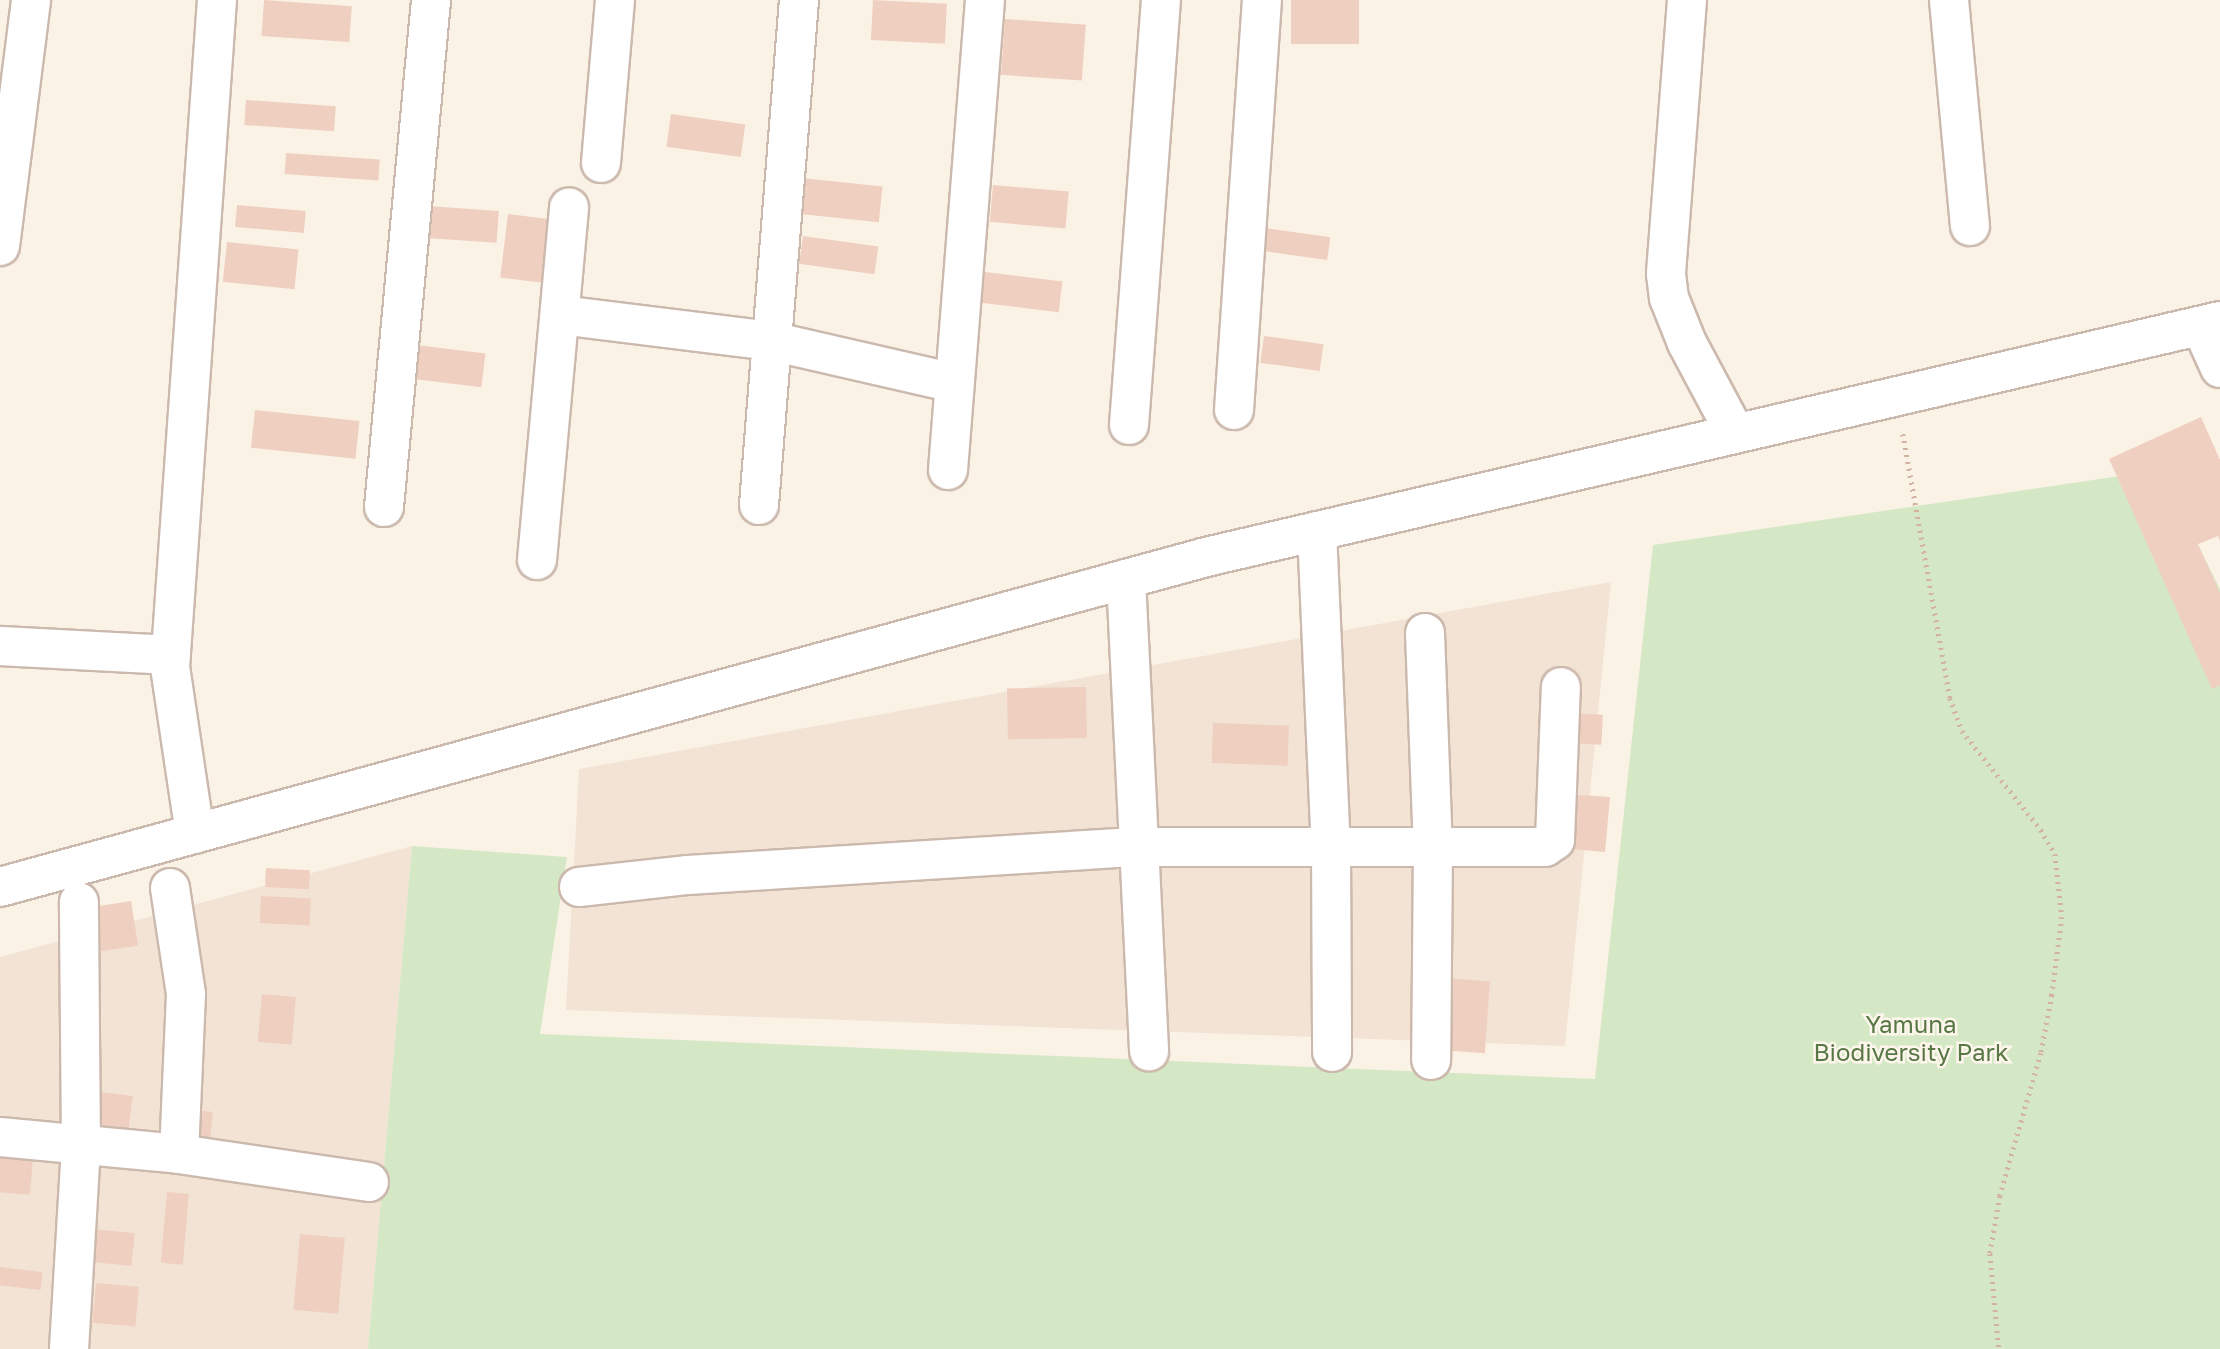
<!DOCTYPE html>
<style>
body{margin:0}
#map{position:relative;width:2220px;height:1349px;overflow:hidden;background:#fbf2e6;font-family:"Golos Text",sans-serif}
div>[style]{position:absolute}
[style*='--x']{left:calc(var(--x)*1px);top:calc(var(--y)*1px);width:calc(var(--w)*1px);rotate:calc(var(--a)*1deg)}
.residential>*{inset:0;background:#f2e3d5}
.green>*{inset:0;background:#d5e8c5}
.building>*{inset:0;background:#efcfbf;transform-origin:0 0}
.path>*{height:4.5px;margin-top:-2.25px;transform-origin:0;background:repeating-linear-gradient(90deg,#d4b2a2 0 2px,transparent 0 7px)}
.roads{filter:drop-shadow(2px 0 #ccb9ad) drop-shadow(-2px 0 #ccb9ad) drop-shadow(0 2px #ccb9ad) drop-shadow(0 -2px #ccb9ad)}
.street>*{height:38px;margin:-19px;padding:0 19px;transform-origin:19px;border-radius:19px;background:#fff}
.secondary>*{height:38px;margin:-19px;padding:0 19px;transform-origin:19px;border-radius:19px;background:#fff}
span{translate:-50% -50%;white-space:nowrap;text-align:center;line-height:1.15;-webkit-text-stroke:5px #fef6ec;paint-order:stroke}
.park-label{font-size:24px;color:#577844}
</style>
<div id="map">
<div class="residential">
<i style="clip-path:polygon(1611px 582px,1565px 1046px,566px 1010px,579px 769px)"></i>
<i style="clip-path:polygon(412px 846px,368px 1349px,0 1349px,0 957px)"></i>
</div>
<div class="green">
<i style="clip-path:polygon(2160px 470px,2220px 589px,2220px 1349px,368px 1349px,412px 846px,567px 857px,540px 1034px,1595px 1079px,1653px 545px)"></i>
</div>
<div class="building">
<i style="left:264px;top:0;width:88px;height:36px;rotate:4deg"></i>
<i style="left:873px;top:0;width:74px;height:40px;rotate:3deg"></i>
<i style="left:1291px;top:0;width:68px;height:44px"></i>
<i style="left:1005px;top:19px;width:81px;height:56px;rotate:4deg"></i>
<i style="left:246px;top:100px;width:90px;height:25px;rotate:4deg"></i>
<i style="left:671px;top:114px;width:75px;height:33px;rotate:8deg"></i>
<i style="left:286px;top:153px;width:94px;height:21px;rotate:4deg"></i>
<i style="left:802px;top:178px;width:81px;height:36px;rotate:6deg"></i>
<i style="left:993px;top:185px;width:76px;height:37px;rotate:5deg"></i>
<i style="left:237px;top:205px;width:69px;height:22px;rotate:5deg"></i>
<i style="left:428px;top:206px;width:71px;height:32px;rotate:4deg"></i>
<i style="left:508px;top:214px;width:47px;height:64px;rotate:7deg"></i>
<i style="left:1264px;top:228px;width:67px;height:23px;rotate:8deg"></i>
<i style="left:803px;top:236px;width:76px;height:28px;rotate:8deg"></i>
<i style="left:227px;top:242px;width:72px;height:40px;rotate:6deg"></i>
<i style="left:985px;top:272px;width:78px;height:31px;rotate:7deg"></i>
<i style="left:1264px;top:336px;width:60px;height:27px;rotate:8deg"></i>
<i style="left:416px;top:345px;width:70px;height:34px;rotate:7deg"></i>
<i style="left:255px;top:410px;width:105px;height:38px;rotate:6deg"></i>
<i style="clip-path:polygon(2201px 417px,2220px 460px,2220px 541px,2218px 536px,2198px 544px,2220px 593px,2220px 685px,2212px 689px,2109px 459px)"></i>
<i style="left:1086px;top:687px;width:51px;height:79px;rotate:89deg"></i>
<i style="left:1568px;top:713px;width:35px;height:30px;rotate:3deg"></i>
<i style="left:1213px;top:723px;width:76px;height:40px;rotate:2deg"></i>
<i style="clip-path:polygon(1565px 794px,1610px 797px,1605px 852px,1571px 849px)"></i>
<i style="left:266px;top:868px;width:44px;height:19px;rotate:3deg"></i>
<i style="left:261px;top:896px;width:50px;height:27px;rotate:3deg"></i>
<i style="left:131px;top:901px;width:45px;height:37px;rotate:81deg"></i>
<i style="left:1442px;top:978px;width:48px;height:72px;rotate:4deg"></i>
<i style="left:262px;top:994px;width:34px;height:48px;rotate:5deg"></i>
<i style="left:92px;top:1091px;width:41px;height:44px;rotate:7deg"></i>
<i style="left:195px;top:1110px;width:18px;height:38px;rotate:6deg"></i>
<i style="left:0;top:1157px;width:33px;height:35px;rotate:5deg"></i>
<i style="left:167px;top:1192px;width:22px;height:71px;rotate:5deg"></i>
<i style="left:94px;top:1229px;width:41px;height:33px;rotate:6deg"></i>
<i style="left:300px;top:1234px;width:45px;height:76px;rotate:5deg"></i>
<i style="left:0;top:1267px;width:43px;height:18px;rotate:7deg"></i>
<i style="left:96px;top:1283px;width:43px;height:40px;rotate:5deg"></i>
</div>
<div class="path">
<i style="--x:1903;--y:434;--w:268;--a:79.9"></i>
<i style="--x:1950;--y:698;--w:35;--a:70"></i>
<i style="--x:1962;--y:731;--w:127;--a:51.4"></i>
<i style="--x:2041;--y:830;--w:28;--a:60"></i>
<i style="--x:2055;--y:854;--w:63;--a:83.7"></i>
<i style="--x:2062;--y:917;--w:79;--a:97.3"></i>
<i style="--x:2052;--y:995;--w:59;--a:100.7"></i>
<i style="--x:2041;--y:1053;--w:149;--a:106"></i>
<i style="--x:2000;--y:1196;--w:59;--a:99.8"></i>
<i style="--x:1990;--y:1254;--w:95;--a:84.6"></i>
</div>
<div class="roads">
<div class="street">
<i style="--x:1687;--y:0;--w:275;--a:94.4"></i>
<i style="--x:1666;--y:274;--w:24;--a:83"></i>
<i style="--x:1669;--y:298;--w:48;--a:68.2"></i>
<i style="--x:1687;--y:343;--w:102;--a:61.9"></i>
<i style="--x:1949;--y:0;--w:227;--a:84.7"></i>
<i style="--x:601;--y:163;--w:164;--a:-85.1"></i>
<i style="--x:0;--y:246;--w:248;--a:-82.8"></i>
<i style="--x:560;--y:315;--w:213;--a:7"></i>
<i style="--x:771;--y:341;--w:188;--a:12.9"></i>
<i style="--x:2201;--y:326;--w:46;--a:65.7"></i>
<i style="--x:1234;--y:410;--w:411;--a:-86.1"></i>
<i style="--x:1129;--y:425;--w:426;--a:-85.7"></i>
<i style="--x:948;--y:470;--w:471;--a:-85.5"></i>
<i style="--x:759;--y:505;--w:507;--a:-85.47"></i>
<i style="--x:384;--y:507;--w:509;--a:-84.7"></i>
<i style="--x:1317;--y:531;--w:316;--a:87.5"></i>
<i style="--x:1331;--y:847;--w:205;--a:89.7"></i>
<i style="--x:537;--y:560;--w:354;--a:-84.8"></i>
<i style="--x:1126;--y:579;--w:473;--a:87.2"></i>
<i style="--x:1425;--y:633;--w:214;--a:87.9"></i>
<i style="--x:1433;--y:847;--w:213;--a:90.5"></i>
<i style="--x:0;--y:646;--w:171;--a:3"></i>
<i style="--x:195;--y:834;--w:169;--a:-98.5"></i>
<i style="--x:170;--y:667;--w:669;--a:-85.97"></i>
<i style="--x:579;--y:887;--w:110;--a:-6.3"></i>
<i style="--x:688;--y:875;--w:452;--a:-3.6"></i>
<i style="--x:1139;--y:847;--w:406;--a:0"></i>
<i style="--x:1545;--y:847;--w:12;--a:-35"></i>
<i style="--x:1555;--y:840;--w:153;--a:-87.8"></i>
<i style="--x:170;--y:888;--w:107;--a:81.4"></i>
<i style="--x:186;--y:994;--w:160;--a:92.5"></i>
<i style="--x:0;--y:1137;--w:180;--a:5.4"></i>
<i style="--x:179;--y:1154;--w:192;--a:8.4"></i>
<i style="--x:69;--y:1349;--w:204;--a:-86.6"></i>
<i style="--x:81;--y:1145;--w:243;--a:-90.5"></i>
</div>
<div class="secondary">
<i style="--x:0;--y:887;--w:1250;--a:-15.3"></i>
<i style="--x:1206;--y:557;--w:1041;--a:-13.1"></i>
</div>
</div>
<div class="park-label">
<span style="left:1911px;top:1038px">Yamuna<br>Biodiversity Park</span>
</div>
</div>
